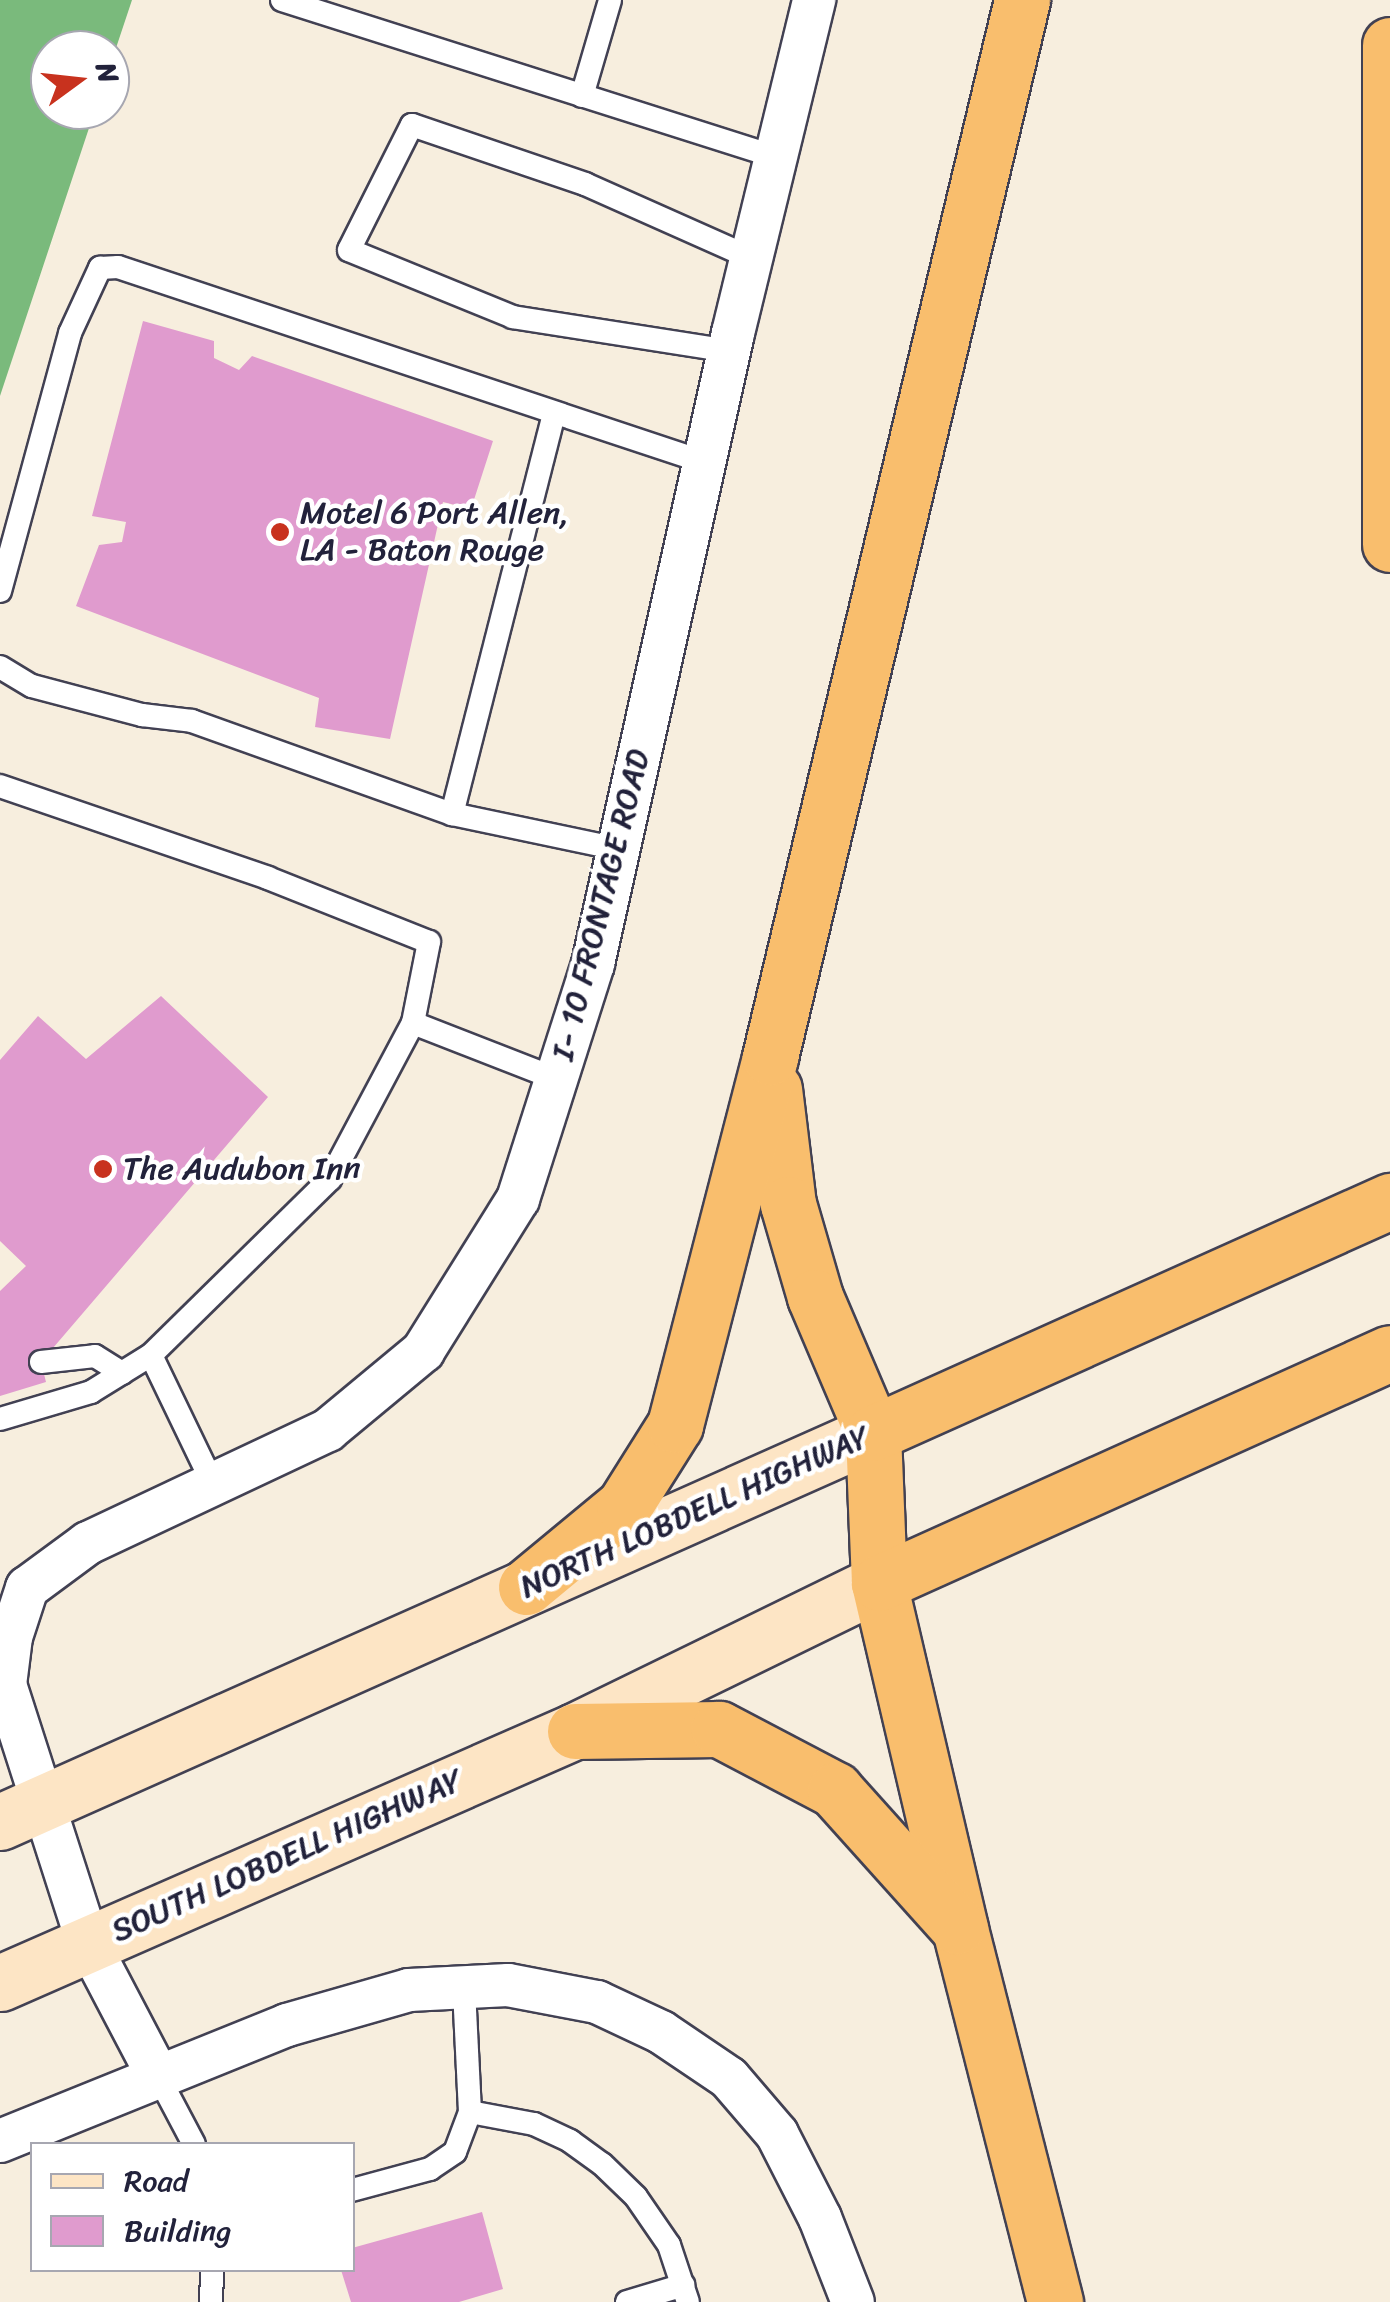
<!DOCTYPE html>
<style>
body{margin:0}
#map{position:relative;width:1390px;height:2302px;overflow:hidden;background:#f7eede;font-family:Sriracha,sans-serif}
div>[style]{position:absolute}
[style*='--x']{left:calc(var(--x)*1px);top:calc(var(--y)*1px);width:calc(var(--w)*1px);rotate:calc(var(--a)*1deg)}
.forest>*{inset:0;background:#7aba7c}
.building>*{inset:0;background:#e09bce}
.roads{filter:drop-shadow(2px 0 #424153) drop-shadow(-2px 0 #424153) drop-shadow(0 2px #424153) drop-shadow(0 -2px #424153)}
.lane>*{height:22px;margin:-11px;padding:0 11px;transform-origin:11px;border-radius:11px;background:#fff}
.street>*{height:42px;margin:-21px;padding:0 21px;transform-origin:21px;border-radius:21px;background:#fff}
.secondary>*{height:55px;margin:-27.5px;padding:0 27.5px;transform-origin:27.5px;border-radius:27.5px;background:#fde5c5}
.highway>*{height:55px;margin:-27.5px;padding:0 27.5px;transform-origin:27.5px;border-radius:27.5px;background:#f9be6d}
.dots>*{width:28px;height:28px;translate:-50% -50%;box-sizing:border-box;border:5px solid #fff;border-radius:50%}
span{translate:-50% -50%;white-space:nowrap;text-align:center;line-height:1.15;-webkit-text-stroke:9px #fff;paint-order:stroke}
.poi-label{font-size:32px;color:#22223b}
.left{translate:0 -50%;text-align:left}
.street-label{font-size:32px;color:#22223b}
.legend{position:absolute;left:30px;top:2142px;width:325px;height:130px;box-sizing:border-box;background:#fff;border:2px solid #a7a7b1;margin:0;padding:12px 18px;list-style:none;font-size:30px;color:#22223b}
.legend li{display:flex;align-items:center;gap:20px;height:50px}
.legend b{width:50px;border:2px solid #a7a7b1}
.north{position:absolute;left:30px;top:30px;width:100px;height:100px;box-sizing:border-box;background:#fff;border:2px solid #a7a7b1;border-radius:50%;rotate:75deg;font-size:28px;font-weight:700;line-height:40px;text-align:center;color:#22223b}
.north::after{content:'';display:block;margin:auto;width:35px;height:45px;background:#c8321e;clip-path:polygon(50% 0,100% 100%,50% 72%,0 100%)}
</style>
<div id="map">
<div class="forest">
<i style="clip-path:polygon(0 0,132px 0,110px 66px,110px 50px,50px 50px,50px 110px,95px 110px,0 396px)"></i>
</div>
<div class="building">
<i style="clip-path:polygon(143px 321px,214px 341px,214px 358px,239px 370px,252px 356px,493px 441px,471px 509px,443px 502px,390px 739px,315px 727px,319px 698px,76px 606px,99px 545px,122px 542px,126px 522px,92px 516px)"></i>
<i style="clip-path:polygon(161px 996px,268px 1097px,41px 1362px,46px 1382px,0 1396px,0 1291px,26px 1266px,0 1241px,0 1060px,38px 1016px,86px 1059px)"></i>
<i style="clip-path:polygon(482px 2212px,503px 2289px,459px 2302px,351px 2302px,341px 2270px,352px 2270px,352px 2248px)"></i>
</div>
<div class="roads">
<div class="lane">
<i style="--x:282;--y:0;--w:518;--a:17.63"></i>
<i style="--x:582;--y:96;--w:100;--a:-73.7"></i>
<i style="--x:729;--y:351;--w:219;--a:-171.1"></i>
<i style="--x:513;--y:317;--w:177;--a:-157.8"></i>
<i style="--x:349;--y:250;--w:140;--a:-63.3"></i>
<i style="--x:412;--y:125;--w:183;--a:18.8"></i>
<i style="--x:585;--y:184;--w:182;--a:24"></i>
<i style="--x:0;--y:591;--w:267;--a:-74.8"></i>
<i style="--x:70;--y:333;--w:72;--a:-65.2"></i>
<i style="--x:100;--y:268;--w:18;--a:-3"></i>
<i style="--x:118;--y:267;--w:618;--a:18.41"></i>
<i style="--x:0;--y:667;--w:37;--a:31"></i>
<i style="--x:32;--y:686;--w:114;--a:14.8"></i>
<i style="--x:142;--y:715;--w:50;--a:6.8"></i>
<i style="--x:192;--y:721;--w:276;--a:19.7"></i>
<i style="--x:452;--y:814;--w:170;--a:11.9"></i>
<i style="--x:0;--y:786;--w:283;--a:18.9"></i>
<i style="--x:268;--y:878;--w:173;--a:21.7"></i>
<i style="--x:429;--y:942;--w:83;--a:101.2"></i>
<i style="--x:452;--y:814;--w:414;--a:-75.7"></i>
<i style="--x:41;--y:1362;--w:54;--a:-6.3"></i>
<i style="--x:95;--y:1356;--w:32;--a:32"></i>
<i style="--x:0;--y:1419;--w:95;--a:-16.5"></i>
<i style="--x:91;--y:1392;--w:70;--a:-31.7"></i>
<i style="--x:213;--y:1484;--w:143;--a:-115.7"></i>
<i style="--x:151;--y:1355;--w:251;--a:-44.5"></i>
<i style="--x:330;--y:1179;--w:177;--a:-62"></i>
<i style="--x:413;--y:1023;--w:155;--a:21.3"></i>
<i style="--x:159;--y:2078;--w:75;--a:62.1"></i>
<i style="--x:470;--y:2112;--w:65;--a:10.6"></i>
<i style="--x:534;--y:2124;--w:40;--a:25"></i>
<i style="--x:570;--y:2141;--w:39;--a:36"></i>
<i style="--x:602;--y:2164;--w:47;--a:44.1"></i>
<i style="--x:636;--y:2197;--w:58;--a:55.5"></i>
<i style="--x:669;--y:2245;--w:60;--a:71.6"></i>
<i style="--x:352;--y:2190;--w:81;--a:-15.1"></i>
<i style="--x:430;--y:2169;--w:30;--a:-34"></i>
<i style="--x:455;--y:2152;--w:43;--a:-69.4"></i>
<i style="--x:470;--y:2112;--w:124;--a:-92.8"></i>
<i style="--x:211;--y:2302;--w:32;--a:-88"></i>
<i style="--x:627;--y:2302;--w:59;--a:-16.6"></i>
</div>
<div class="street">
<i style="--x:159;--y:2078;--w:153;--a:-117.7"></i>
<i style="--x:88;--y:1943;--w:271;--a:-107.8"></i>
<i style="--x:5;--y:1685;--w:48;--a:-82.9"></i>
<i style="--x:11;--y:1637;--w:52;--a:-71.9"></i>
<i style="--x:27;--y:1588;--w:76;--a:-36.4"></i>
<i style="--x:88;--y:1543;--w:265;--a:-25.2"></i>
<i style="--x:328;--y:1430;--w:124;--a:-39.7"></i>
<i style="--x:423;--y:1351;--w:179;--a:-58"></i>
<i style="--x:518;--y:1199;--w:247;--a:-72.3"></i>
<i style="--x:593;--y:964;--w:646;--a:-77.49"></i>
<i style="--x:733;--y:333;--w:343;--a:-76.3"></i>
<i style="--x:0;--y:2141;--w:310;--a:-22"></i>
<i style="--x:287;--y:2025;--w:127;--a:-16"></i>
<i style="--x:409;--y:1990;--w:99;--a:-2.9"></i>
<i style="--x:508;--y:1985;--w:91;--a:10.8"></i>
<i style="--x:597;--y:2002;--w:71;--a:25.1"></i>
<i style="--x:661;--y:2032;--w:82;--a:34.1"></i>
<i style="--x:729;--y:2078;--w:74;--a:49.4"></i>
<i style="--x:777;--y:2134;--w:94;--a:62.9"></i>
<i style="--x:820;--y:2218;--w:90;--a:68.6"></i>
</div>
<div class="secondary">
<i style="--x:0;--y:1822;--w:956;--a:-24.02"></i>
<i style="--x:0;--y:1983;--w:628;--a:-23.67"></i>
<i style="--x:575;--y:1731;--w:338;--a:-26"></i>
</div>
<div class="highway">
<i style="--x:1390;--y:45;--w:499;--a:90"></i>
<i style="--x:774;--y:1089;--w:116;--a:83.1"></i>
<i style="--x:788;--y:1204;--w:97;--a:73.8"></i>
<i style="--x:815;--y:1297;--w:148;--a:66.9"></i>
<i style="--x:873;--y:1433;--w:150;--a:87.7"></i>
<i style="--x:879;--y:1583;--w:355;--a:76.8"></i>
<i style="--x:960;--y:1929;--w:385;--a:75.7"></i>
<i style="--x:873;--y:1433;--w:567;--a:-24.17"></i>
<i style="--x:879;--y:1583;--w:560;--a:-24.23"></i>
<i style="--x:526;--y:1587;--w:127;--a:-39.6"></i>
<i style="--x:624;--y:1506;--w:96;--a:-57.8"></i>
<i style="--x:675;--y:1425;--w:380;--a:-75.5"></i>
<i style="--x:770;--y:1057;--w:1087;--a:-76.59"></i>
<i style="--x:575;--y:1731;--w:144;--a:-0.8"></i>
<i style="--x:719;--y:1729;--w:131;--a:27.7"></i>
<i style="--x:835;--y:1790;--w:183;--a:48.1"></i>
</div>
</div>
<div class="dots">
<i style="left:280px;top:532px;background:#c8321e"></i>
<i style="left:103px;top:1169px;background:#c8321e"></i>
</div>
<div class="poi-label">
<span class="left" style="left:300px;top:532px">Motel 6 Port Allen,<br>LA - Baton Rouge</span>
<span class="left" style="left:123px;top:1169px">The Audubon Inn</span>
</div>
<div class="street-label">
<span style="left:601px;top:905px;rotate:-76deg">I- 10 FRONTAGE ROAD</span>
<span style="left:695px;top:1512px;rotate:-24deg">NORTH LOBDELL HIGHWAY</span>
<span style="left:287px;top:1856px;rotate:-24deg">SOUTH LOBDELL HIGHWAY</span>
</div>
<ul class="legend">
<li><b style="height:12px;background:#fde5c5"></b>Road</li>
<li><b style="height:28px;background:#e09bce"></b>Building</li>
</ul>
<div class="north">N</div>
</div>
